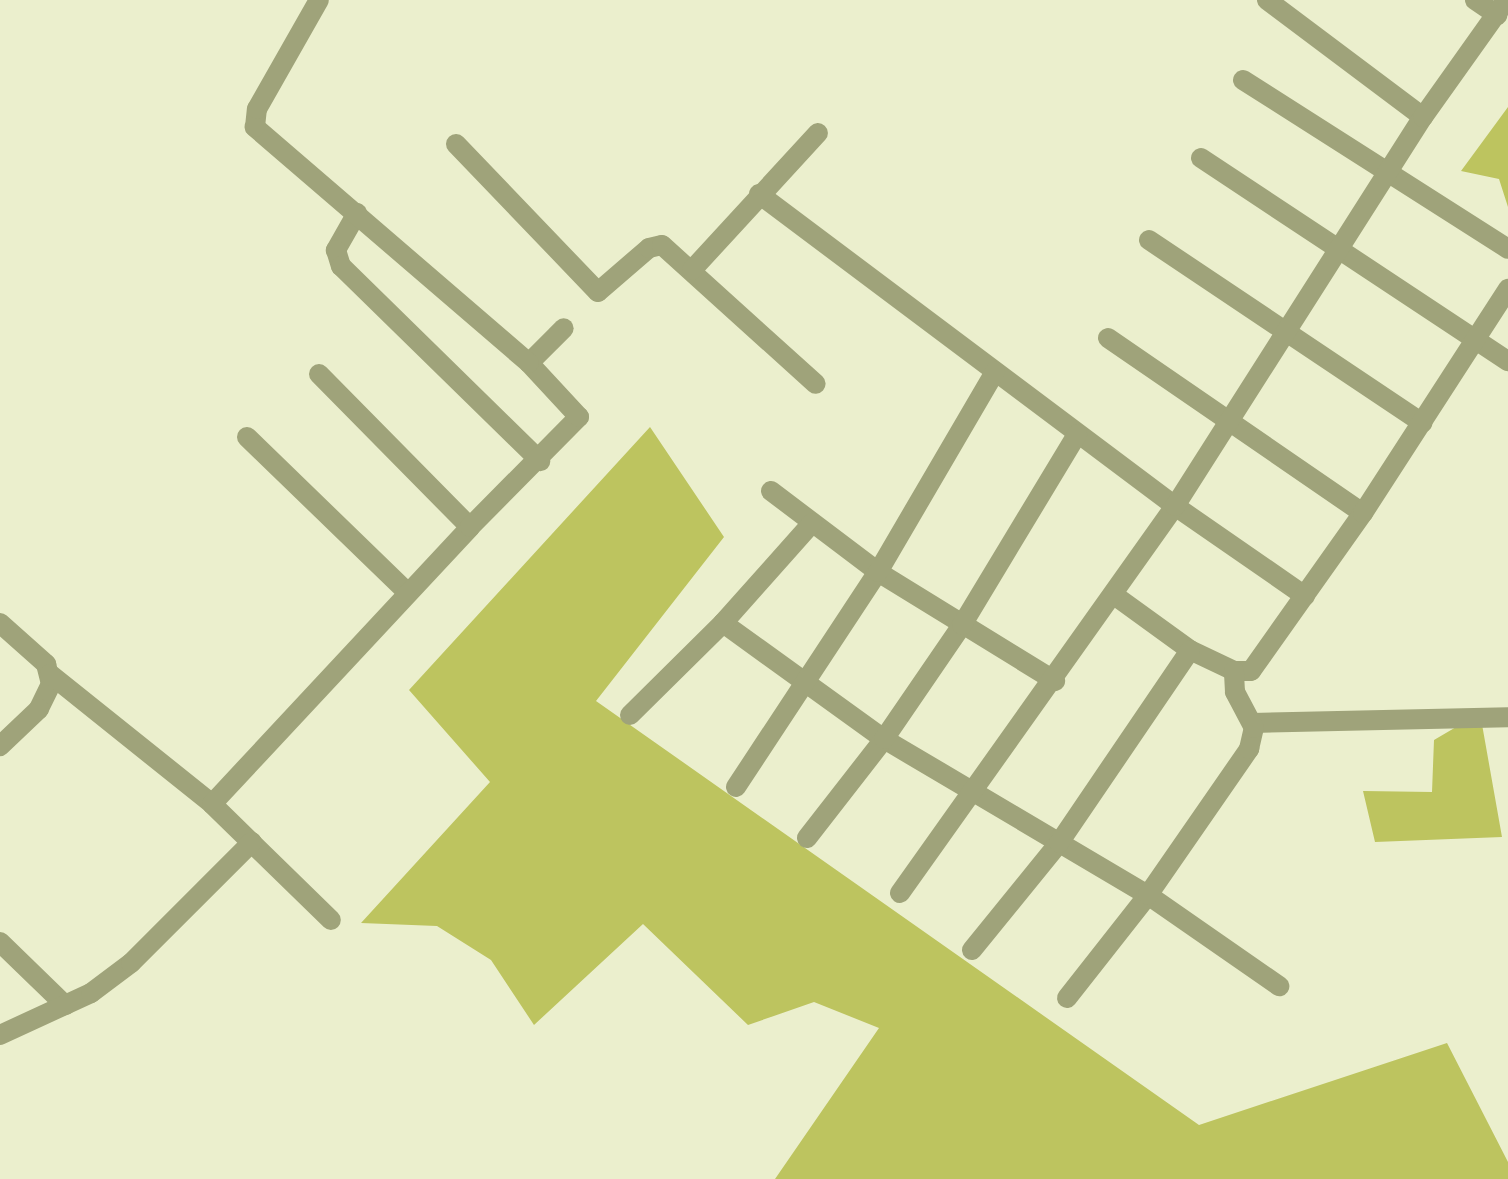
<!DOCTYPE html>
<style>
body{margin:0}
#map{position:relative;width:1508px;height:1179px;overflow:hidden;background:#ebefcd;font-family:Rubik,sans-serif}
div>[style]{position:absolute}
[style*='--x']{left:calc(var(--x)*1px);top:calc(var(--y)*1px);width:calc(var(--w)*1px);rotate:calc(var(--a)*1deg)}
.water>*{inset:0;background:#bdc45f}
.street>*{height:20px;margin:-10px;padding:0 10px;transform-origin:10px;border-radius:10px;background:#9fa37a}
span{translate:-50% -50%;white-space:nowrap;text-align:center;line-height:1.15;-webkit-text-stroke:7px #f8fcdb;paint-order:stroke}
</style>
<div id="map">
<div class="water">
<i style="clip-path:polygon(1508px 107px,1508px 207px,1499px 179px,1461px 171px)"></i>
<i style="clip-path:polygon(650px 427px,724px 537px,596px 701px,1199px 1125px,1447px 1043px,1508px 1162px,1508px 1179px,775px 1179px,879px 1028px,814px 1002px,748px 1025px,643px 924px,534px 1025px,491px 960px,437px 926px,361px 923px,490px 782px,409px 690px)"></i>
<i style="clip-path:polygon(1480px 713px,1502px 837px,1375px 842px,1363px 791px,1432px 792px,1434px 740px)"></i>
</div>
<div class="street">
<i style="--x:1267;--y:0;--w:195;--a:36.9"></i>
<i style="--x:1475;--y:0;--w:27;--a:34"></i>
<i style="--x:1243;--y:80;--w:314;--a:32.5"></i>
<i style="--x:456;--y:144;--w:205;--a:46.2"></i>
<i style="--x:598;--y:292;--w:67;--a:-40.8"></i>
<i style="--x:649;--y:248;--w:13;--a:-13"></i>
<i style="--x:662;--y:245;--w:207;--a:42.1"></i>
<i style="--x:1201;--y:158;--w:368;--a:33.5"></i>
<i style="--x:759;--y:194;--w:520;--a:36.87"></i>
<i style="--x:1175;--y:506;--w:158;--a:34.7"></i>
<i style="--x:357;--y:213;--w:43;--a:119.6"></i>
<i style="--x:336;--y:250;--w:17;--a:73"></i>
<i style="--x:341;--y:266;--w:279;--a:44.4"></i>
<i style="--x:1149;--y:240;--w:329;--a:33.8"></i>
<i style="--x:692;--y:270;--w:186;--a:-47.4"></i>
<i style="--x:1108;--y:338;--w:309;--a:34.5"></i>
<i style="--x:529;--y:363;--w:49;--a:-45"></i>
<i style="--x:319;--y:374;--w:215;--a:45.4"></i>
<i style="--x:247;--y:437;--w:224;--a:44.1"></i>
<i style="--x:771;--y:491;--w:134;--a:37.1"></i>
<i style="--x:878;--y:572;--w:208;--a:31.6"></i>
<i style="--x:1114;--y:595;--w:94;--a:35.9"></i>
<i style="--x:1190;--y:650;--w:49;--a:25.5"></i>
<i style="--x:1234;--y:671;--w:17;--a:0"></i>
<i style="--x:1251;--y:671;--w:194;--a:-54.7"></i>
<i style="--x:1363;--y:513;--w:267;--a:-57.1"></i>
<i style="--x:0;--y:623;--w:62;--a:41.7"></i>
<i style="--x:46;--y:664;--w:21;--a:76"></i>
<i style="--x:51;--y:684;--w:28;--a:116"></i>
<i style="--x:39;--y:709;--w:54;--a:136.5"></i>
<i style="--x:723;--y:623;--w:198;--a:35.8"></i>
<i style="--x:884;--y:739;--w:307;--a:30.6"></i>
<i style="--x:1148;--y:895;--w:160;--a:34.8"></i>
<i style="--x:50;--y:674;--w:208;--a:38.7"></i>
<i style="--x:212;--y:804;--w:166;--a:44.3"></i>
<i style="--x:630;--y:715;--w:131;--a:-44.7"></i>
<i style="--x:723;--y:623;--w:134;--a:-48.3"></i>
<i style="--x:1252;--y:723;--w:256;--a:-1.3"></i>
<i style="--x:736;--y:787;--w:258;--a:-56.6"></i>
<i style="--x:878;--y:572;--w:232;--a:-59.7"></i>
<i style="--x:212;--y:804;--w:379;--a:-47"></i>
<i style="--x:470;--y:527;--w:155;--a:-45.3"></i>
<i style="--x:579;--y:417;--w:74;--a:-132.8"></i>
<i style="--x:529;--y:363;--w:362;--a:-139.3"></i>
<i style="--x:255;--y:127;--w:18;--a:-84"></i>
<i style="--x:257;--y:109;--w:125;--a:-60.4"></i>
<i style="--x:807;--y:838;--w:125;--a:-52.1"></i>
<i style="--x:884;--y:739;--w:138;--a:-55.6"></i>
<i style="--x:962;--y:625;--w:223;--a:-58.9"></i>
<i style="--x:900;--y:893;--w:475;--a:-54.6"></i>
<i style="--x:1175;--y:506;--w:461;--a:-57.5"></i>
<i style="--x:1423;--y:117;--w:143;--a:-54.6"></i>
<i style="--x:0;--y:942;--w:91;--a:44.1"></i>
<i style="--x:972;--y:950;--w:138;--a:-50.9"></i>
<i style="--x:1059;--y:843;--w:233;--a:-55.8"></i>
<i style="--x:1067;--y:998;--w:131;--a:-51.8"></i>
<i style="--x:1148;--y:895;--w:178;--a:-55.3"></i>
<i style="--x:1249;--y:749;--w:22;--a:-77"></i>
<i style="--x:1254;--y:728;--w:41;--a:-117.8"></i>
<i style="--x:1235;--y:692;--w:21;--a:-93"></i>
<i style="--x:0;--y:1035;--w:100;--a:-24.8"></i>
<i style="--x:91;--y:993;--w:50;--a:-36.9"></i>
<i style="--x:131;--y:963;--w:171;--a:-45"></i>
</div>
</div>
